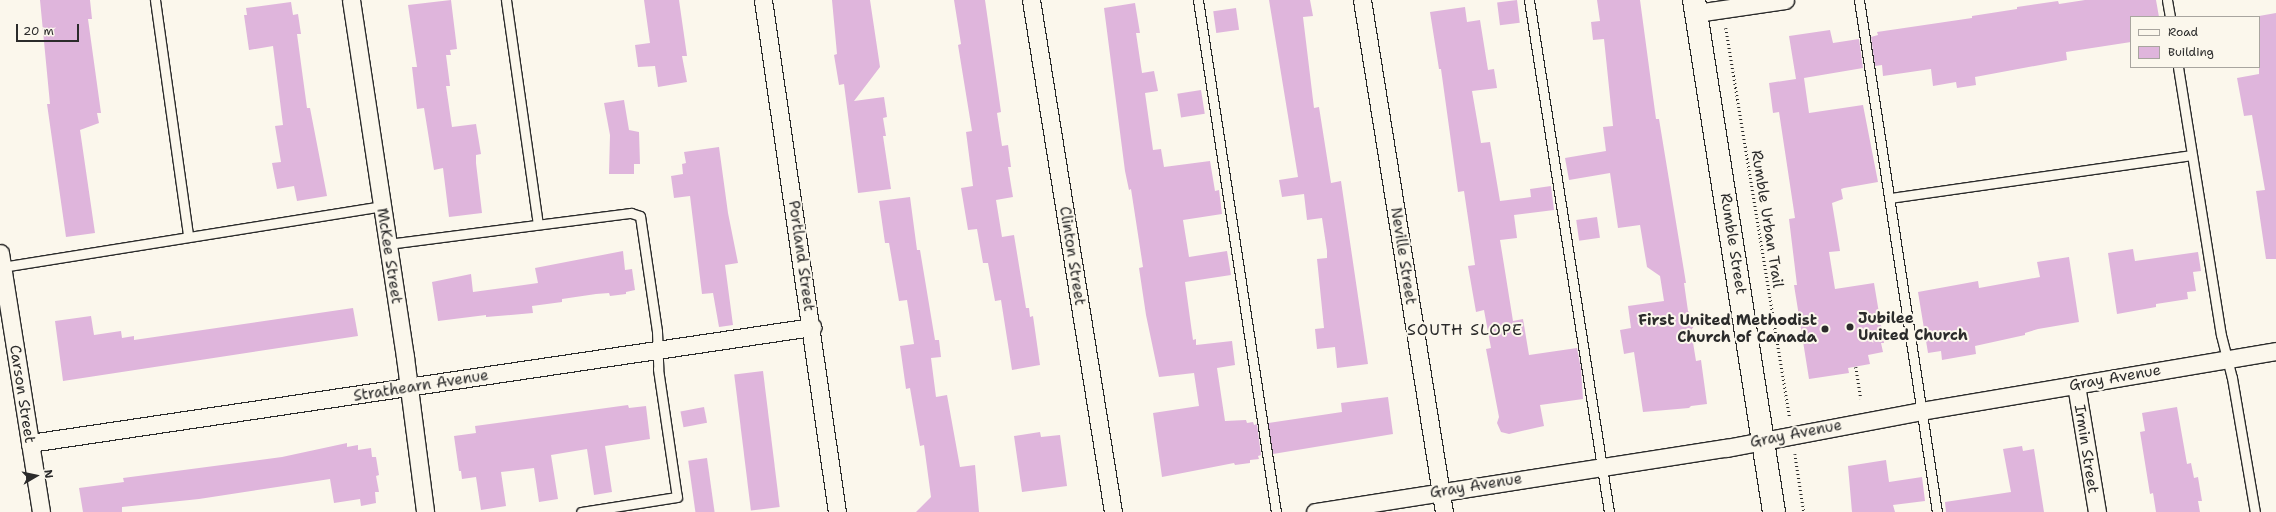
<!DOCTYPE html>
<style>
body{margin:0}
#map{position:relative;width:2276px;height:512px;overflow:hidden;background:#fbf7ec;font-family:"Shantell Sans",sans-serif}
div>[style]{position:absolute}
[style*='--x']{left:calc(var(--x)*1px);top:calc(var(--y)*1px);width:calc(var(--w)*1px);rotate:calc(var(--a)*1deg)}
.building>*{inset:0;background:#dfb5dc;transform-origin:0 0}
.path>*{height:2.5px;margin-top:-1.25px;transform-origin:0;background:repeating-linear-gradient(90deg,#2b2b2b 0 1px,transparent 0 4px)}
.roads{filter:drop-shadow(1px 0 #2b2b2b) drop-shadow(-1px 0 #2b2b2b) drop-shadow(0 1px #2b2b2b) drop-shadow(0 -1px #2b2b2b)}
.lane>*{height:9px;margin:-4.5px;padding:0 4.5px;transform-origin:4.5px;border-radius:4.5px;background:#fbf7ec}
.street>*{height:17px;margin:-8.5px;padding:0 8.5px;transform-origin:8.5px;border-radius:8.5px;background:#fbf7ec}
.secondary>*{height:22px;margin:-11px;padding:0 11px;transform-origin:11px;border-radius:11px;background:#fbf7ec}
.dots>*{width:11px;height:11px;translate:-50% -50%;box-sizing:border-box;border:2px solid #fbf7ec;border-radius:50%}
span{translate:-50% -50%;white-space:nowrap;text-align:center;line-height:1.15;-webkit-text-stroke:4px #fbf7ec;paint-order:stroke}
.street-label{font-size:15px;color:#2b2b2b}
.poi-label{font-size:15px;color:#2b2b2b;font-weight:700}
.left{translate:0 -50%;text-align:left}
.right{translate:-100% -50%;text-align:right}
.neighbourhood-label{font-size:16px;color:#2b2b2b;letter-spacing:1px}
.legend{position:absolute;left:2130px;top:16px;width:130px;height:52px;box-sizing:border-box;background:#fbf7ec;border:1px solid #a8a59f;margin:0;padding:5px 7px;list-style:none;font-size:12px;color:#2b2b2b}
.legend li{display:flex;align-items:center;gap:8px;height:20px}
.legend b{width:20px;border:1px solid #a8a59f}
.north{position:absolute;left:16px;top:456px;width:40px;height:40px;-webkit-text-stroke:3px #fbf7ec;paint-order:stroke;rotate:81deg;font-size:11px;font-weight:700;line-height:16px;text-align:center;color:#2b2b2b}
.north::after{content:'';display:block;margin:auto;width:14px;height:18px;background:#2b2b2b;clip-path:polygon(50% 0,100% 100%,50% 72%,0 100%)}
.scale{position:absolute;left:16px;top:24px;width:63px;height:18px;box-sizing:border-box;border:2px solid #2b2b2b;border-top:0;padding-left:5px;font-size:12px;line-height:14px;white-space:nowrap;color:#2b2b2b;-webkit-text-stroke:3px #fbf7ec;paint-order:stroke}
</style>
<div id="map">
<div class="building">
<i style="clip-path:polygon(40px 0,90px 0,92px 19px,88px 19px,101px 113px,97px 113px,99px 123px,80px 130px,95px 233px,66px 237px,47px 104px,50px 104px)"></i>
<i style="clip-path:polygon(451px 0,457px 49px,450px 50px,451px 55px,446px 55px,450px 86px,446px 86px,452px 127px,476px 124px,481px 154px,476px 155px,476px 163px,482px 213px,449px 217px,443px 168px,434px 170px,424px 108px,417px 109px,412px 67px,417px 67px,408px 5px)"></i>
<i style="clip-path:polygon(644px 0,679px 0,687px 56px,682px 56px,687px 82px,658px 87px,655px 66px,638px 67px,635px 45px,650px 43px)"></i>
<i style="clip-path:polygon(832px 0,870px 0,880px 67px,854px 101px,884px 97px,887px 117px,883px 118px,886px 136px,883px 136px,891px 189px,858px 193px,844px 84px,839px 85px,834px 55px,837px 54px)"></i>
<i style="clip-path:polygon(954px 0,985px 0,1001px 112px,997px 113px,1002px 146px,1008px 145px,1011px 167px,1008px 167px,1013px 197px,996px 200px,1002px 237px,1014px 235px,1026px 308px,1029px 308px,1030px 317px,1033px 316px,1040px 365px,1012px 370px,1001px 300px,995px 301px,988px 263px,983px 263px,977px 229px,968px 230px,961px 188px,973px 186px,966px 132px,972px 131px,958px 45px,961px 44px)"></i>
<i style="clip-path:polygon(1269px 0,1310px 0,1313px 16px,1303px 17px,1314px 108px,1319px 107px,1331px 183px,1341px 181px,1368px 364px,1337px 368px,1335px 347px,1317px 349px,1315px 329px,1324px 328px,1317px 259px,1327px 258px,1327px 251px,1322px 218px,1307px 220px,1304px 194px,1282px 197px,1279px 180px,1298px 177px)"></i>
<i style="left:1517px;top:0;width:23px;height:20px;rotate:83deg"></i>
<i style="clip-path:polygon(1597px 0,1640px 0,1656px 119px,1659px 119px,1686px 283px,1684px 283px,1688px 311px,1693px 317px,1695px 325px,1691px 330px,1696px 361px,1701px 360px,1707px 404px,1691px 406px,1689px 408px,1643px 412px,1634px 352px,1624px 354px,1620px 330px,1631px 328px,1628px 306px,1664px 301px,1660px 276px,1647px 267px,1640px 225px,1618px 228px,1610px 173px,1569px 180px,1565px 158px,1606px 151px,1603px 127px,1613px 126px,1604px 39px,1593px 40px,1591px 22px,1600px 21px)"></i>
<i style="clip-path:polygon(2085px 0,2156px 0,2159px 17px,2131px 17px,2131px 42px,2066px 52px,2067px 60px,1975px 77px,1976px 85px,1957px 88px,1956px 82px,1933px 86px,1931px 69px,1883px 76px,1882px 65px,1875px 66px,1871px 37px,1878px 35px,1877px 32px,1972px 18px,1972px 16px,2017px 9px,2017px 7px,2058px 1px,2059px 4px)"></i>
<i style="clip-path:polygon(291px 2px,293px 15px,298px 14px,301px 34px,297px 34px,307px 108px,310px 108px,327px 196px,297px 201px,294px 186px,277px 189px,272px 163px,281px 162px,275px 126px,283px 125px,273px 46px,249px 50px,244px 15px,247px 15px,246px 8px)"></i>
<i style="clip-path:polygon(1135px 3px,1140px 33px,1136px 33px,1142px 73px,1154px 71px,1158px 91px,1145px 93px,1153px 150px,1161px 149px,1164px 167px,1210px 161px,1215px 191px,1219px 190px,1222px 214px,1183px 220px,1189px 257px,1227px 251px,1231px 275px,1185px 282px,1193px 340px,1196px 339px,1196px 345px,1232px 341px,1235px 365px,1217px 368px,1225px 421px,1246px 420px,1247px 423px,1253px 422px,1254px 425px,1257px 424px,1261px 455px,1258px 456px,1259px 459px,1250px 460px,1250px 463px,1235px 465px,1234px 463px,1162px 477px,1153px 413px,1199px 406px,1194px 373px,1159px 377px,1146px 315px,1139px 268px,1143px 267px,1131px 189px,1129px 190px,1125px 171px,1104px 8px)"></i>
<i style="clip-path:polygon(1465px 7px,1467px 22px,1480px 20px,1488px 70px,1494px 69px,1497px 88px,1472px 91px,1481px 143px,1490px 142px,1500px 201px,1531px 197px,1530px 189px,1551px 186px,1554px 210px,1514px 215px,1517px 238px,1500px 240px,1513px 321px,1523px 319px,1529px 355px,1577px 348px,1581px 369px,1583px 399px,1540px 405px,1544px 426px,1509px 434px,1501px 432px,1497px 423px,1499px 417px,1486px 349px,1491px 348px,1484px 310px,1476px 312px,1468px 266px,1475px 265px,1464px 191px,1458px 192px,1441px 69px,1439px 69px,1430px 12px)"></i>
<i style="left:1236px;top:8px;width:22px;height:23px;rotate:82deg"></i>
<i style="clip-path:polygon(2276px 13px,2276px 259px,2266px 259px,2256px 191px,2265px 190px,2252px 115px,2244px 116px,2237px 78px,2259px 74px,2259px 16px)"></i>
<i style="clip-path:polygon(1830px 30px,1833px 43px,1859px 39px,1863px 68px,1804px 78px,1809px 113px,1863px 105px,1878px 182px,1844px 188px,1841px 189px,1843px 199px,1832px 203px,1840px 251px,1829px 252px,1835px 289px,1874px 283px,1884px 343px,1881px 343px,1883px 352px,1868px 355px,1870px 364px,1848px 368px,1849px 373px,1809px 379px,1794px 285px,1797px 285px,1789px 219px,1795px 218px,1779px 112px,1773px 113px,1769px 83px,1796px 79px,1789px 36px)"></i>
<i style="left:1201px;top:90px;width:24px;height:24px;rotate:81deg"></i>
<i style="clip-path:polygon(624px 100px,629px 130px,639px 132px,640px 164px,634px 164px,634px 174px,609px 174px,610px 135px,604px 103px)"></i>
<i style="clip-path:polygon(719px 147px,728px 213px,738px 263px,725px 265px,733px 325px,719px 327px,713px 293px,702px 294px,690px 196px,674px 198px,671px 176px,683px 174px,682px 164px,686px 163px,684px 152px)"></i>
<i style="clip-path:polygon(910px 197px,917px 250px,920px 250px,935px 340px,939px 340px,941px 357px,931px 358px,936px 397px,947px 395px,960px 467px,975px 465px,979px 512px,916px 512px,931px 497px,924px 445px,920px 446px,910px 388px,906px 389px,900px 346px,914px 344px,907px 300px,899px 301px,889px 243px,885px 243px,879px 201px)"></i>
<i style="left:1597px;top:217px;width:21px;height:21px;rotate:82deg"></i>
<i style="clip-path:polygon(2133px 249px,2135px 261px,2198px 252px,2201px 271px,2193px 272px,2196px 291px,2187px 292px,2188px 299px,2156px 304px,2156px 307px,2117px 314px,2108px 253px)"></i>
<i style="clip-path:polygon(623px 251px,625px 270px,632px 269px,635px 290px,626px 292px,626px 294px,610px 296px,609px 293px,596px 294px,562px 299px,562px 302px,532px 306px,533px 313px,486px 317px,486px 315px,438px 321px,432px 282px,471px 274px,473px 292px,538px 283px,535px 268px)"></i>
<i style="clip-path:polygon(2069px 257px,2079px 322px,2038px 329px,2025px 333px,2025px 335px,1975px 346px,1976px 354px,1942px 360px,1941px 351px,1928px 353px,1918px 292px,1978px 281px,1979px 288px,2040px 277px,2037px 262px)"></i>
<i style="clip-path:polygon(353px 308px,358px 336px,63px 381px,55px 321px,91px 316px,94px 335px,121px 331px,122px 338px,134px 336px,134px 340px)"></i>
<i style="left:763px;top:371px;width:137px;height:29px;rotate:83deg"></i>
<i style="clip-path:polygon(1388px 397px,1393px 434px,1273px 454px,1268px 423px,1342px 412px,1341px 403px)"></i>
<i style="clip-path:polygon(628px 405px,629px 408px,646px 406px,650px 439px,605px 446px,612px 492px,594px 495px,587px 449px,551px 455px,558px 499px,539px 502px,534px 468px,501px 472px,506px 506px,481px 510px,476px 477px,462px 479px,461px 471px,459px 471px,454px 436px,476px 433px,475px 426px)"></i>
<i style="left:704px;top:407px;width:16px;height:24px;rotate:79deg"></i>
<i style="clip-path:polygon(2177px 407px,2187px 464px,2191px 463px,2194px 478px,2198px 477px,2202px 501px,2198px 501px,2200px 512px,2156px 512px,2153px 493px,2150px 494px,2140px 432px,2145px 431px,2142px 413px)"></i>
<i style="clip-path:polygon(1040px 432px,1041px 437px,1060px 435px,1067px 486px,1022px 492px,1014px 436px)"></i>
<i style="clip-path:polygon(347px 443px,347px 447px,358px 445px,358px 450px,371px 448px,372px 457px,376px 457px,379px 475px,376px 476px,379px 492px,375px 492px,376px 503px,361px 506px,360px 499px,334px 503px,330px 479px,199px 499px,122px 507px,122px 512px,83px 512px,79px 488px,124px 482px,123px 478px,282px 457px)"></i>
<i style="clip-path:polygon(2022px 446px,2023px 451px,2034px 449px,2044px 512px,1946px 512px,1945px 502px,2011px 492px,2003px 449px)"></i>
<i style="left:707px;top:458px;width:55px;height:19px;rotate:82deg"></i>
<i style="clip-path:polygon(1886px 460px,1889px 482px,1922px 477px,1925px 501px,1893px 505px,1895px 512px,1852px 512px,1848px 466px)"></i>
</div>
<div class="path">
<i style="--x:1726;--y:28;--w:395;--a:80.7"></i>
<i style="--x:1856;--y:367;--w:32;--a:81"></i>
<i style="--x:1795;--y:454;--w:59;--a:81.2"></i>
</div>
<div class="roads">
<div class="lane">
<i style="--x:155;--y:0;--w:237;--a:82"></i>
<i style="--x:506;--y:0;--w:226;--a:81.9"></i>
<i style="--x:1198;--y:0;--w:518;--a:81.34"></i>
<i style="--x:1529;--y:0;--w:518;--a:81.12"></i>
<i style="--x:1859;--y:0;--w:518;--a:81.34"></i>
<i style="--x:2167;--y:0;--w:17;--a:80"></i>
<i style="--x:2178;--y:67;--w:271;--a:80.9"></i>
<i style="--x:2221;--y:335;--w:44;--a:75.7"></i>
<i style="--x:2232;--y:378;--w:136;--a:80.3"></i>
<i style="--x:1890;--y:198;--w:304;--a:-8.1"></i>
<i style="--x:388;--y:244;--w:245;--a:-7.3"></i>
<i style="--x:631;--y:213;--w:9;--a:18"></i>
<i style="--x:640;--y:216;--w:116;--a:81.6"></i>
<i style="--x:657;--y:331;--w:38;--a:88"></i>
<i style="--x:658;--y:369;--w:129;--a:81.6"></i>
<i style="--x:677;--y:497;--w:97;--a:171.1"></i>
<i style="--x:2;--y:267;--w:384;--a:-9.1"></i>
</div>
<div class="street">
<i style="--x:351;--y:0;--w:361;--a:81.4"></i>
<i style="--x:405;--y:357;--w:156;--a:82.6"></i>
<i style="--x:763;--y:0;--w:517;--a:81.78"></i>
<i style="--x:1031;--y:0;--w:519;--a:80.9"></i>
<i style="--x:1362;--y:0;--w:519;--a:80.9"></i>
<i style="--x:1696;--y:13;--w:90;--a:-8.3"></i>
<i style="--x:0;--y:253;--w:262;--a:81"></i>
<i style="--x:2076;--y:385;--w:129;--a:80.6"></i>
<i style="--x:30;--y:443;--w:791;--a:-8.44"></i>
<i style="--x:1315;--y:512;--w:416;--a:-8.9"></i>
<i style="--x:1726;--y:448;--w:198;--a:-10.7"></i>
<i style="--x:1921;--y:411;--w:360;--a:-9.6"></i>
</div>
<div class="secondary">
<i style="--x:1694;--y:0;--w:518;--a:81.12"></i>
</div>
</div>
<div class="dots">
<i style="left:1850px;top:327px;background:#2b2b2b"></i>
<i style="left:1825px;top:329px;background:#2b2b2b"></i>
</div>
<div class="street-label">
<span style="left:1767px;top:219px;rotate:81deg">Rumble Urban Trail</span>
<span style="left:1733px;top:244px;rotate:81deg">Rumble Street</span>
<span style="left:389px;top:256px;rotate:81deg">McKee Street</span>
<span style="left:801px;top:256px;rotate:82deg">Portland Street</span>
<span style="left:1072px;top:256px;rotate:81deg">Clinton Street</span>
<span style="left:1403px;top:256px;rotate:81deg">Neville Street</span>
<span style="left:2115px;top:378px;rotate:-10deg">Gray Avenue</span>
<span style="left:421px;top:386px;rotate:-9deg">Strathearn Avenue</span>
<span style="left:22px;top:394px;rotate:81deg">Carson Street</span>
<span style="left:1796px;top:434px;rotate:-11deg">Gray Avenue</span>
<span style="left:2086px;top:449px;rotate:81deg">Irmin Street</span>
<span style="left:1476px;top:486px;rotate:-9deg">Gray Avenue</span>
</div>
<div class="poi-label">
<span class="left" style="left:1858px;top:327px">Jubilee<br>United Church</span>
<span class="right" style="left:1817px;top:329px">First United Methodist<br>Church of Canada</span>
</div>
<div class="neighbourhood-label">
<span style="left:1465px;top:330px">SOUTH SLOPE</span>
</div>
<ul class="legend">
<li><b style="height:5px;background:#fbf7ec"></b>Road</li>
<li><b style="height:11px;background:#dfb5dc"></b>Building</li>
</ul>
<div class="north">N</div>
<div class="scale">20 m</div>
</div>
